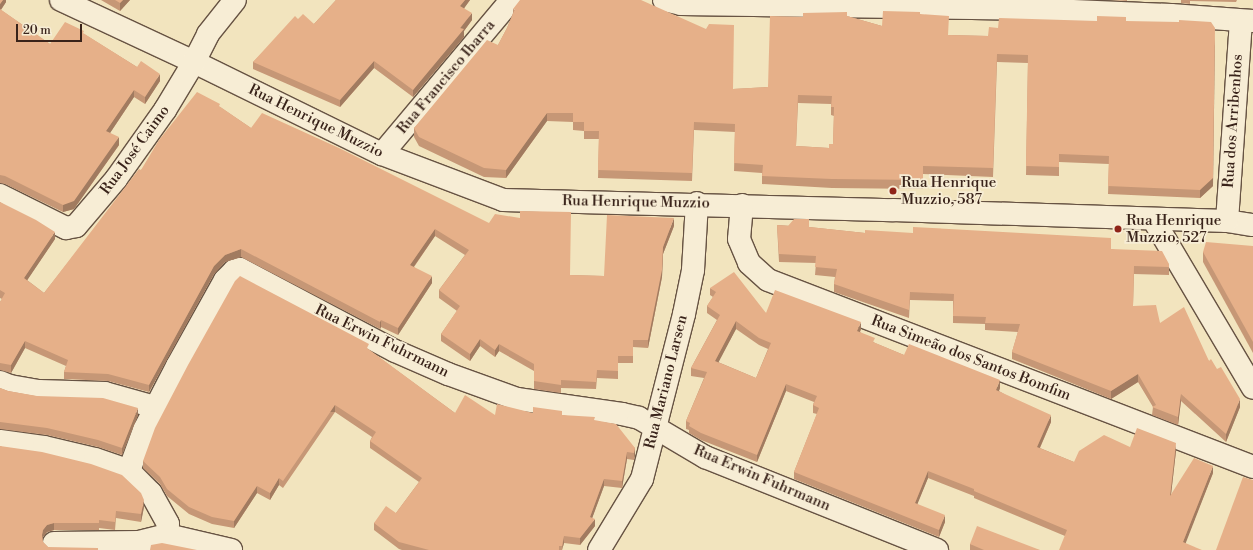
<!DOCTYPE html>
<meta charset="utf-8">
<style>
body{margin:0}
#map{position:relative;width:1253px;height:550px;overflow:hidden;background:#f2e4be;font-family:"Libre Bodoni",serif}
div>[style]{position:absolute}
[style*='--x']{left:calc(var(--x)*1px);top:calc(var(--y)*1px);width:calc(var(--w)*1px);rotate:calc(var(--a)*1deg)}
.roads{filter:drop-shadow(1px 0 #675343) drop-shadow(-1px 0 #675343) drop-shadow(0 1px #675343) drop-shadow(0 -1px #675343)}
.minor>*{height:22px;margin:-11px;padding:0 11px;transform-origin:11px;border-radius:11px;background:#f7edd5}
.wall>*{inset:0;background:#c69776}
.shaded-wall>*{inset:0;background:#a17b60;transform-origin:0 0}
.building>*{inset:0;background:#e6b089}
.dots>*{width:11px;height:11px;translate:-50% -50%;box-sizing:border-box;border:2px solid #f7edd5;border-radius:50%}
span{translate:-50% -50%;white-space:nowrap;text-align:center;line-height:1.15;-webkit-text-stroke:3.5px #f7edd5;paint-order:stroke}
.street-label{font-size:15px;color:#39231a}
.poi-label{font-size:15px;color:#39231a}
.left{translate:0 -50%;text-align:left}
.scale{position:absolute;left:16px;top:24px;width:66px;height:18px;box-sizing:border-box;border:2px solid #39231a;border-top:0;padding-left:5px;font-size:12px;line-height:14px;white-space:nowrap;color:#39231a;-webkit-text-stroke:3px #f7edd5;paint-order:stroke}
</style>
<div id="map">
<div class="roads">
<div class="minor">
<i style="--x:61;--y:0;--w:147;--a:25"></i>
<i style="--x:194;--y:62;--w:209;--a:26.1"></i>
<i style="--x:382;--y:154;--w:129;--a:20.8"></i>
<i style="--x:503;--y:200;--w:390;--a:1.5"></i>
<i style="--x:893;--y:210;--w:334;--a:1.9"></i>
<i style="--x:1227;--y:221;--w:26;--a:9"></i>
<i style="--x:664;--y:0;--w:17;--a:13"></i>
<i style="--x:681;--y:4;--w:345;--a:0.8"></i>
<i style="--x:1026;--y:9;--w:145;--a:2.4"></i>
<i style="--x:1171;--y:15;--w:82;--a:4.2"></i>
<i style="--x:382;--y:154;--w:201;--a:-50"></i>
<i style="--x:0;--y:195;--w:74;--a:26.6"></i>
<i style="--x:66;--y:228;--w:10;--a:-11"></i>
<i style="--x:76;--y:226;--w:62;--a:-49.6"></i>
<i style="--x:116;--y:179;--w:85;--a:-54.6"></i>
<i style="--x:165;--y:110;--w:56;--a:-58.9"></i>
<i style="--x:194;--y:62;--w:31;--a:-63"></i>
<i style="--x:208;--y:34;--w:43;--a:-51.5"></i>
<i style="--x:742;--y:205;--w:34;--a:95"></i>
<i style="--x:739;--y:239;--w:26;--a:67"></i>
<i style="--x:749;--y:263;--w:25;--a:42"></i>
<i style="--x:768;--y:280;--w:520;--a:21.08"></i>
<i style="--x:1153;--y:219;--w:196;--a:59.4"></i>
<i style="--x:1227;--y:221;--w:200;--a:-86"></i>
<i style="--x:0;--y:382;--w:11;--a:22"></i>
<i style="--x:10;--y:386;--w:29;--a:10"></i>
<i style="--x:39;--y:391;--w:66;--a:1.7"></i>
<i style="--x:105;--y:393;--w:52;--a:15.6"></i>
<i style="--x:0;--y:441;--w:44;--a:7.8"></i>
<i style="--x:44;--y:447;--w:52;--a:13.2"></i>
<i style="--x:95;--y:459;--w:36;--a:19"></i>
<i style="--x:129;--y:471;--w:31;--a:45"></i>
<i style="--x:151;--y:493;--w:35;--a:61"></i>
<i style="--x:168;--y:524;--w:11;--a:95"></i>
<i style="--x:129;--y:471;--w:44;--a:-69.9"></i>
<i style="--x:144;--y:430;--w:72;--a:-62.7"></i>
<i style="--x:177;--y:366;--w:98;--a:-60.8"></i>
<i style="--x:225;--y:280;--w:13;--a:-45"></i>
<i style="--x:234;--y:271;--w:6;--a:-18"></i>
<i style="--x:240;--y:269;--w:175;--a:27.9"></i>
<i style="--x:395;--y:351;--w:58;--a:23.5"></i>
<i style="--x:448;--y:374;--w:73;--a:19.9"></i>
<i style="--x:517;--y:399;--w:106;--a:8.1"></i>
<i style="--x:622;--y:414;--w:17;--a:13"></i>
<i style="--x:639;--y:418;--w:77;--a:30.6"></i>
<i style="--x:705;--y:457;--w:250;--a:21.8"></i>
<i style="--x:54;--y:543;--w:85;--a:-0.7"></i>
<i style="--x:139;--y:542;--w:29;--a:-14"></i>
<i style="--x:167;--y:535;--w:66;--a:13.2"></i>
<i style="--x:599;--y:550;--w:83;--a:-58.8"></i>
<i style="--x:642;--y:479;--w:170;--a:-75.7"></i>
<i style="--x:684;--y:314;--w:45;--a:-78.4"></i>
<i style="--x:693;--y:270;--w:67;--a:-86.6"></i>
</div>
</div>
<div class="wall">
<i style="clip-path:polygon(0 0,6px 0,6px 2px,1px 10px,50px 44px,84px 34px,137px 67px,160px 81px,145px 104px,134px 97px,110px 133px,119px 145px,74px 209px,63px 212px,5px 184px,0 183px)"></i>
<i style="clip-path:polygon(101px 0,130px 0,120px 11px)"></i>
<i style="clip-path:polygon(336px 0,470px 0,464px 8px,472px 20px,464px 31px,464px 37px,413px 97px,374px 68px,340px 107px,253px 69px,253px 62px,298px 19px,314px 24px)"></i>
<i style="clip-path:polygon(1111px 0,1127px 0,1127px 1px)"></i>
<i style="clip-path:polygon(1181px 0,1237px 0,1236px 2px,1190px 1px,1190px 4px,1181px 3px)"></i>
<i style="clip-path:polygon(evenodd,513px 9px,733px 89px,768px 87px,803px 17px,847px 16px,882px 26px,920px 14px,948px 35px,988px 36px,998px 28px,1097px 21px,1126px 21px,1213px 186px,1200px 198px,1108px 194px,1109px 164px,1059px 162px,1059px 176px,1026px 175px,1028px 63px,997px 62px,993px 177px,923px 174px,923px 189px,832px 188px,762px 184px,762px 173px,734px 171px,735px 132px,694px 130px,692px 181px,598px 178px,599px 139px,584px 139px,584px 131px,573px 130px,573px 122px,547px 121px,506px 178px,484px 177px,419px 146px,414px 137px,414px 128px,498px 45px,507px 28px,513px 13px,513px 9px,798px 103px,831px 104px,831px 115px,834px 116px,833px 144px,829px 148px,796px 146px,798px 103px)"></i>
<i style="clip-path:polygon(220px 107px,251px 128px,570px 275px,604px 276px,674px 226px,663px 254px,662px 277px,648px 348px,633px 347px,633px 363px,618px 363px,618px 379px,597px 378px,596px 389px,561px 388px,561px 393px,534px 389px,534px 371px,499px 351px,495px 357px,480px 346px,470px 361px,441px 341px,441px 334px,457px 311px,439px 298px,439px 290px,465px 255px,435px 236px,414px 267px,432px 283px,398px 335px,381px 327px,380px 329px,241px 257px,225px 262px,214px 274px,149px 392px,108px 381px,64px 379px,64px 372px,66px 366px,25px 348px,11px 373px,0 370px,0 302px,2px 299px,0 298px,0 202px,55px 239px,27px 280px,44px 293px,141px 170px)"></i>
<i style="clip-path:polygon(777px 225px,809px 227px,865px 233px,1111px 249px,1169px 264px,1169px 275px,1134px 274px,1133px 306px,1160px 323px,1209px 361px,1240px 407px,1226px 442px,1181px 401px,1178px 425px,1152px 415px,1153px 407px,1138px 382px,1111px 399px,1012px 359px,1012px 352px,1018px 332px,985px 330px,985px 324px,953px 323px,953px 301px,910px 300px,909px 318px,834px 292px,834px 284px,835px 277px,815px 275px,816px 263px,779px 262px)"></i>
<i style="clip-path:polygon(1253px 246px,1253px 353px,1203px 262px,1203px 252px)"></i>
<i style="clip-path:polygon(evenodd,710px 288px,766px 313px,861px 329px,860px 332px,875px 343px,904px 355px,1000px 388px,999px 391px,1051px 422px,1040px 448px,1074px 462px,1130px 447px,1176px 451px,1171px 495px,1213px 473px,1185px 543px,1065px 536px,974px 498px,974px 496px,928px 478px,917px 504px,945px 522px,939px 537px,794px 479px,794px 472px,817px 414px,813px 413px,813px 405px,814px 402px,786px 391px,757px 462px,701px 440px,689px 433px,689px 430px,686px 429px,686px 421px,704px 378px,691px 376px,691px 368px,717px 320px,707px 313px,707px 306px,713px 297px,710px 295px,710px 288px,736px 329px,759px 345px,768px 349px,756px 378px,718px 362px,736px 329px)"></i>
<i style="clip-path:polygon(369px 350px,455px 413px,495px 415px,533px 413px,562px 415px,595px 421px,635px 448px,635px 455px,634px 460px,627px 459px,622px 488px,604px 486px,592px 518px,595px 526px,580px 545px,564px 543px,562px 550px,402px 550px,399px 549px,374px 530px,374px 523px,396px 513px,419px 482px,370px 448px,370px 441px,372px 437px,335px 412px,283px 488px,279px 485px,270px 500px,257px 493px,234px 528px,212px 524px,189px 514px,167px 496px,160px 484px,143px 468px,143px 461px)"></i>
<i style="clip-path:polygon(0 388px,8px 391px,138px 415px,122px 455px,98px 447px,47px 435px,0 429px)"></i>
<i style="clip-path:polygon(0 446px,144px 507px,141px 522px,116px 518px,115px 530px,99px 528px,99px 530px,54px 530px,47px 532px,43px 537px,42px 539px,43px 542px,48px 547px,0 550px)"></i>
<i style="clip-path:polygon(970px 544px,1040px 550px,970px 550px)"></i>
</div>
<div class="shaded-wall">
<i style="clip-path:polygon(3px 0,6px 0,6px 2px,0 11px,0 4px)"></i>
<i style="clip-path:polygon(123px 0,130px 0,120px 11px,120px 3px)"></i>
<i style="clip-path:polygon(465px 0,470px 0,460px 14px,460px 6px)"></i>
<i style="clip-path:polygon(472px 13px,472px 20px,464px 31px,464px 37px,413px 97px,413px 90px)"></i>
<i style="clip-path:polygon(1215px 36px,1213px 186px,1200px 198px,1200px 190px)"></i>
<i style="clip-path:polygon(374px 61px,374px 68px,340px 107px,340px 100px)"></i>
<i style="clip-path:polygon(160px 74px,160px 81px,145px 104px,145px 97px)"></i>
<i style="clip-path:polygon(134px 90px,134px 97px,106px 139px,106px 131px)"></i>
<i style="clip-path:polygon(547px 113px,547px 121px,506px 178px,506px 170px)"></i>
<i style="clip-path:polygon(119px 137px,119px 145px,74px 209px,63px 212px,63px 205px)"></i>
<i style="clip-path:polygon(674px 218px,674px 226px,663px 254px,662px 277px,648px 348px,648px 340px,663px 247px)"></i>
<i style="clip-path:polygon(435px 229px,435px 236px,410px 272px,410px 265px)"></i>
<i style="clip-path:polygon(55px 232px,55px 239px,24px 285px,24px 278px)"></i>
<i style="clip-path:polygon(241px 249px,241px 257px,225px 262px,214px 274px,149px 392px,149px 385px,214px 266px,225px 255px)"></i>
<i style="clip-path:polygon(432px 276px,432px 283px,398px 335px,398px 328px)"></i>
<i style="clip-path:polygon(381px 320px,381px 327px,380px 329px,380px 322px)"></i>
<i style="clip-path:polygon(736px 321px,736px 329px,715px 369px,715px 361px)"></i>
<i style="clip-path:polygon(861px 322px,861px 329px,857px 339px,857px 331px)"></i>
<i style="clip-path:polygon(480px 339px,480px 346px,470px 361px,470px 354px)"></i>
<i style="clip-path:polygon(25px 341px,25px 348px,11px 373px,11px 365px)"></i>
<i style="clip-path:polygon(499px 344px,499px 351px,495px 357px,495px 350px)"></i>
<i style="clip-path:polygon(1138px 374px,1138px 382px,1111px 399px,1111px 391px)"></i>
<i style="clip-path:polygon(1000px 380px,1000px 388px,996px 398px,996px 390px)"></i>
<i style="clip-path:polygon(786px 384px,786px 391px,757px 462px,757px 455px)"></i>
<i style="clip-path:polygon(1181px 394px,1181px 401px,1178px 425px,1178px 417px)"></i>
<i style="clip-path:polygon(1240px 399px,1240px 407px,1226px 442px,1226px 434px)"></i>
<i style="left:335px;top:405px;width:7px;height:92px;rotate:90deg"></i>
<i style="clip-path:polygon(138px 408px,138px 415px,122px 455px,122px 448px)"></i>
<i style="clip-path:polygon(1051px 415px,1051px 422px,1037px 454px,1037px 447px)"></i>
<i style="clip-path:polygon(1176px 443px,1176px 451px,1170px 503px,1170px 496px)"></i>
<i style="clip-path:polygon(635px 448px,635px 455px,634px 460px,634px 453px)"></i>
<i style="clip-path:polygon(627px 452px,627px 459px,622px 488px,622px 481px)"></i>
<i style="clip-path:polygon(1213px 466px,1213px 473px,1183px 550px,1183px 542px)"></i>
<i style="clip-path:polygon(928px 471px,928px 478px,915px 510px,915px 503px)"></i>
<i style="clip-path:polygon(279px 478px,279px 485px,270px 500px,270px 493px)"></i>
<i style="clip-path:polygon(604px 479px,604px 486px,590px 524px,590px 517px)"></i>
<i style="clip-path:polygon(257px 486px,257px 493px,234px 528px,234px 521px)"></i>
<i style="clip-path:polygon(144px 500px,144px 507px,141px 522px,141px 514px)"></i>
<i style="clip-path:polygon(945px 515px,945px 522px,939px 537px,939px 530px)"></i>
<i style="clip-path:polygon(595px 519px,595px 526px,580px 545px,580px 538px)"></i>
<i style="clip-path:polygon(54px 523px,54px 530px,47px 532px,43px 537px,42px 543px,42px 535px,43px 530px,47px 525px)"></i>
<i style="clip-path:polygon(564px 536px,564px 543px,562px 550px)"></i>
</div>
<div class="building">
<i style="clip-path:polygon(0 0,3px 0,0 4px)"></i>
<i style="clip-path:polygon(115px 0,123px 0,120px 3px)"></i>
<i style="clip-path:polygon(336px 0,465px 0,460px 6px,472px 13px,460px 28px,464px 29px,413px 90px,374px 61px,340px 100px,253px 62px,295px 16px,298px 19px,303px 14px,314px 24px)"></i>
<i style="clip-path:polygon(evenodd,520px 0,641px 0,706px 29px,709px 24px,734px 25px,733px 89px,768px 87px,770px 16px,803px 17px,803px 13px,847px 12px,847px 16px,882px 26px,883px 11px,920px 12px,920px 14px,949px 16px,948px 35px,988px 36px,989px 27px,998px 28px,999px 18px,1097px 21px,1097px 16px,1126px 17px,1126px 21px,1179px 22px,1179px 20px,1211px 22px,1215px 28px,1213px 178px,1200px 190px,1108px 186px,1109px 156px,1059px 154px,1059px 167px,1026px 166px,1028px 55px,997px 54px,993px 168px,923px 166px,923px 180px,832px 179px,762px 176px,763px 165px,734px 163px,735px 124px,694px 122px,692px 173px,598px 170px,599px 131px,584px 131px,584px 122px,573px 122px,573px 113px,547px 113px,506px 170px,484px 168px,419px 137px,414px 128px,487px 40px,498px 45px,507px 28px,515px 9px,513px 9px,520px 0,798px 95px,832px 96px,831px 107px,834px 107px,833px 144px,829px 144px,829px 148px,796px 146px,798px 95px)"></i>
<i style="clip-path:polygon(0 9px,50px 44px,65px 22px,84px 31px,83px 33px,137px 67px,141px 61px,160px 74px,145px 97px,134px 90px,106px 131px,119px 137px,74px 201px,63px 205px,5px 176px,0 175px)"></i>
<i style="clip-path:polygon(197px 92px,220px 104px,219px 106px,251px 128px,262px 113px,339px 148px,489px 223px,495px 214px,520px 218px,520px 211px,571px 212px,570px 275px,604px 276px,607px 215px,674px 218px,663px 247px,662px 270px,648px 340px,633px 340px,633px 356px,618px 356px,618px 371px,597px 370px,596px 382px,561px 380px,561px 385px,534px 381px,534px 364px,499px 344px,495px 350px,480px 339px,470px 354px,441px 334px,460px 306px,439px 290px,469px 250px,435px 229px,410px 265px,432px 276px,398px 328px,381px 320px,380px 322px,241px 249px,225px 255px,214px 266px,149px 385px,108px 374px,64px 372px,68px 360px,25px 341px,11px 365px,0 363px,0 302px,5px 293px,0 290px,0 202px,36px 220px,55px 232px,24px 278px,44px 293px,139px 169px,141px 170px,159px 140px)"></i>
<i style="clip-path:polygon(794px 219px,809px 219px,809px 227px,865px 233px,865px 230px,913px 233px,913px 227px,1111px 238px,1111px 249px,1162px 251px,1169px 264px,1169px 267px,1134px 266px,1133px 306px,1156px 305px,1160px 323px,1184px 307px,1209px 361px,1211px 359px,1217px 369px,1221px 367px,1240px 399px,1226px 434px,1181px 394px,1178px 417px,1152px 407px,1156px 405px,1138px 374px,1111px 391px,1012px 352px,1020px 324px,985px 323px,986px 317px,953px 316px,954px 294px,910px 292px,909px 310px,834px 284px,837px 269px,815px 267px,816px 256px,779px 254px,777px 225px,788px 226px)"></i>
<i style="clip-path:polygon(1206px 242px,1253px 246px,1253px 342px,1203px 252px)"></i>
<i style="clip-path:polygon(evenodd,734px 272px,766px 313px,775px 290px,861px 322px,857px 331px,875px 338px,873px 342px,904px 355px,909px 344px,1000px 380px,996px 390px,1051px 415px,1037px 447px,1074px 462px,1079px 451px,1104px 435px,1130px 447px,1137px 428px,1176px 443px,1170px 496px,1194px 458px,1213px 466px,1183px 542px,1202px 550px,1059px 550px,1067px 530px,974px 491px,974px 489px,928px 471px,915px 503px,945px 515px,939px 530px,794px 472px,819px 408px,813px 405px,817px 396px,786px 384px,757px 455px,701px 433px,689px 426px,690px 423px,686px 421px,707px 372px,691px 368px,720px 315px,707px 306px,716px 292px,710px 288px,734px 272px,736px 321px,759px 338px,771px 343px,756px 378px,715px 361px,736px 321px)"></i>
<i style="clip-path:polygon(240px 276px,369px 344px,367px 348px,455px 413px,465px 395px,495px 415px,497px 404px,533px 413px,533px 407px,562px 411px,562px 415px,595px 417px,594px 420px,616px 424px,635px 448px,634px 453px,627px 452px,622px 481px,604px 479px,590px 517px,595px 519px,580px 538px,564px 536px,562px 546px,559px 546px,559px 550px,429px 550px,399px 542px,374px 523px,386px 506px,396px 513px,422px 478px,370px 441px,376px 432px,335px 405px,283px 481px,279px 478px,270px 493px,257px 486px,234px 521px,212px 517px,189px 507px,167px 489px,160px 477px,143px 461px,155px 428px,188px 365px,235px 281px)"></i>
<i style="clip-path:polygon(0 388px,8px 391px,37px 396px,103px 398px,138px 408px,122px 448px,98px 440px,47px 428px,0 422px)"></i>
<i style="clip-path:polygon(0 446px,42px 452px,91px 464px,122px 475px,141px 493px,144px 500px,141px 514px,116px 511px,115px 522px,99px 520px,99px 523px,54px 523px,47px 525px,43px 530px,42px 535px,43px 542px,48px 547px,98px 548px,98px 550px,0 550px)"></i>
<i style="clip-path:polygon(1243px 477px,1253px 480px,1253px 550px,1216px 550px)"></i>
<i style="clip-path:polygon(977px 526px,1040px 550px,984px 550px,970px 544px)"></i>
<i style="clip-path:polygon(162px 543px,197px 550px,150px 550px,151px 545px)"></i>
</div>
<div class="dots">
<i style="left:893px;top:191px;background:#8f2418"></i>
<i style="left:1118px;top:229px;background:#8f2418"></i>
</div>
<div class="street-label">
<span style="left:446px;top:77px;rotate:-50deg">Rua Francisco Ibarra</span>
<span style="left:316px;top:121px;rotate:26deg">Rua Henrique Muzzio</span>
<span style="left:1233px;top:121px;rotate:-86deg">Rua dos Arribenhos</span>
<span style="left:135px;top:150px;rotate:-54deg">Rua José Caimo</span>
<span style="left:636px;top:202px;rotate:1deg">Rua Henrique Muzzio</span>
<span style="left:382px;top:341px;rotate:26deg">Rua Erwin Fuhrmann</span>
<span style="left:971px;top:358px;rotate:21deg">Rua Simeão dos Santos Bomfim</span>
<span style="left:666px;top:382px;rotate:-76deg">Rua Mariano Larsen</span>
<span style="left:762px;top:478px;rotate:23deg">Rua Erwin Fuhrmann</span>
</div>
<div class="poi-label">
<span class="left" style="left:901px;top:191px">Rua Henrique<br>Muzzio, 587</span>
<span class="left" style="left:1126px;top:229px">Rua Henrique<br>Muzzio, 527</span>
</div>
<div class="scale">20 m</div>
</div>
